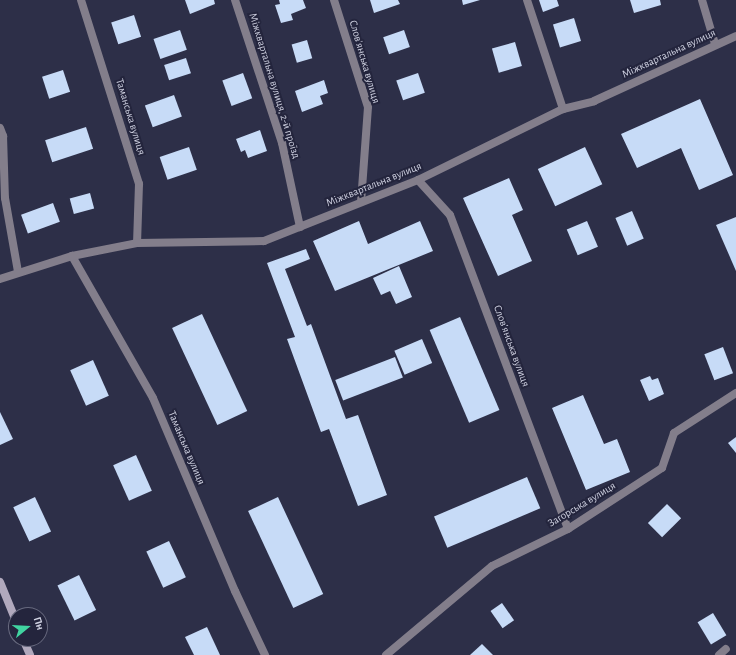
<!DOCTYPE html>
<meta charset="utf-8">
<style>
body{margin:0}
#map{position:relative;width:736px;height:655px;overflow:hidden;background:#2d2f48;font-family:"Alegreya Sans",sans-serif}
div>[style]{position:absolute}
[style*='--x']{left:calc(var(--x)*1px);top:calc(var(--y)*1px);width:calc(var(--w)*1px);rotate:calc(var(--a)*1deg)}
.building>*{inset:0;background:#c7dbf7;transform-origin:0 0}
.minor>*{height:8px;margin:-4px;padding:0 4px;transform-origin:4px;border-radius:4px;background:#837e8b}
.secondary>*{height:8px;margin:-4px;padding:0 4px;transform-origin:4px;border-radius:4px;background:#b1a9bd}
span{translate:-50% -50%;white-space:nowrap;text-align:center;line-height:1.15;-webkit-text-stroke:4px #24253d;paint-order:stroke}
.street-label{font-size:11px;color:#cfd1e1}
.north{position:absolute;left:8px;top:607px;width:40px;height:40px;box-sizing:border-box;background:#24253d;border:1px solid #686a7f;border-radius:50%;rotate:72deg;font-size:11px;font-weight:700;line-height:16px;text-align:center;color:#cfd1e1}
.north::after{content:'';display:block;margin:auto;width:14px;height:18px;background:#41d4a1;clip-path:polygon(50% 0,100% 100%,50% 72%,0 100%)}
</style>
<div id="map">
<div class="building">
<i style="clip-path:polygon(185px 0,214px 0,215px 4px,190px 14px)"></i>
<i style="clip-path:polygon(279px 0,303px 0,306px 8px,291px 14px,293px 20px,281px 23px,275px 5px,280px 4px)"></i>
<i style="clip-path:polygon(370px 0,398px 0,400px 4px,374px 13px)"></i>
<i style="clip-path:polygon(462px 0,480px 0,463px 5px)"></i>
<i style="clip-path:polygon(539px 0,557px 0,559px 6px,543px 12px)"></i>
<i style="clip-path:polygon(630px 0,660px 0,661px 5px,634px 13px)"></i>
<i style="left:134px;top:15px;width:23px;height:24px;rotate:72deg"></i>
<i style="left:574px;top:18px;width:24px;height:22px;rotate:73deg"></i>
<i style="left:180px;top:30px;width:21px;height:28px;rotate:71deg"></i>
<i style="left:404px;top:30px;width:18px;height:22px;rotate:71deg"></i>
<i style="left:307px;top:40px;width:19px;height:16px;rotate:74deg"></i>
<i style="left:515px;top:42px;width:25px;height:24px;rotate:74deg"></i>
<i style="left:186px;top:58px;width:16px;height:23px;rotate:72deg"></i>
<i style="left:63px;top:70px;width:23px;height:22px;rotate:72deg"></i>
<i style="left:243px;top:73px;width:27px;height:22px;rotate:70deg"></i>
<i style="left:418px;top:73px;width:21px;height:23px;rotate:71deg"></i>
<i style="clip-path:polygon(324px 80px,328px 93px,320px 96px,323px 104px,302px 112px,295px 91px)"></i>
<i style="left:174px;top:95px;width:23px;height:31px;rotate:70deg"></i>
<i style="clip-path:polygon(700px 99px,733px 175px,699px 190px,681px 148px,637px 168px,621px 134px)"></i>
<i style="left:86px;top:127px;width:23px;height:43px;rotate:72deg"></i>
<i style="clip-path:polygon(260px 130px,267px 151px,248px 158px,245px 150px,241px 152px,236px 139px)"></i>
<i style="left:189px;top:147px;width:24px;height:31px;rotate:71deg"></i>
<i style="left:585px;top:147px;width:41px;height:52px;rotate:65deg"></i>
<i style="clip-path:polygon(509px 178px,523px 210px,512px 215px,532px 261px,498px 276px,463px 198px)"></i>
<i style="left:90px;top:193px;width:16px;height:21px;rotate:75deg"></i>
<i style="left:53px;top:203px;width:20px;height:34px;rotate:70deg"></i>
<i style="left:632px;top:211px;width:30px;height:18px;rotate:67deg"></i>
<i style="clip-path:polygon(736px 217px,736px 271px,716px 225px)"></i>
<i style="clip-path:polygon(359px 221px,368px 244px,420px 221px,433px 251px,335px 291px,313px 241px)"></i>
<i style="left:587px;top:221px;width:28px;height:22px;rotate:67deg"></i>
<i style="clip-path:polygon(306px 249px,310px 259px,285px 269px,307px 326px,311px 324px,346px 419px,358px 415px,387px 495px,358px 506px,329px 429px,321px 432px,287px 339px,295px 337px,267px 263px)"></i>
<i style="clip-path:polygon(399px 266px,412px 297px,396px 304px,390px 291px,381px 295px,373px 278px)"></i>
<i style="left:202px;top:314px;width:107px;height:33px;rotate:65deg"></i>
<i style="left:460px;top:317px;width:101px;height:33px;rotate:67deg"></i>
<i style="left:422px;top:339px;width:26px;height:30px;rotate:67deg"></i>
<i style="left:723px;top:347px;width:28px;height:20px;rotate:69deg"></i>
<i style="left:395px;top:357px;width:22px;height:64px;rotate:69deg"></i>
<i style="left:93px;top:360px;width:39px;height:25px;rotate:66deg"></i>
<i style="clip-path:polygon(650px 376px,652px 380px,658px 378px,664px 394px,649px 401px,640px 380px)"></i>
<i style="clip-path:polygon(583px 395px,604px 444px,617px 439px,630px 472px,586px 490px,552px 408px)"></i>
<i style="clip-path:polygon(0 412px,13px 439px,0 445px)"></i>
<i style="clip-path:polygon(736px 437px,736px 453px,728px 443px)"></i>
<i style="left:136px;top:455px;width:39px;height:25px;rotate:66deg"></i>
<i style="left:527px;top:477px;width:34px;height:101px;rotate:67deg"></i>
<i style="left:35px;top:497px;width:38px;height:24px;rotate:65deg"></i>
<i style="left:278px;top:497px;width:107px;height:33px;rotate:65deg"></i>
<i style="left:667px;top:504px;width:20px;height:27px;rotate:45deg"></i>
<i style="left:169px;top:541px;width:40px;height:25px;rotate:65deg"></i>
<i style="left:79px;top:575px;width:39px;height:24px;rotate:64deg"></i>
<i style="left:502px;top:603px;width:21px;height:14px;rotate:55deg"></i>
<i style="left:713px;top:613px;width:26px;height:18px;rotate:59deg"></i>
<i style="clip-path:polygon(207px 627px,220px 655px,194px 655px,185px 637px)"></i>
<i style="clip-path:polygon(482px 644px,493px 655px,470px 655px)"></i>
</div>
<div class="minor">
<i style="--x:81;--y:0;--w:193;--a:72.5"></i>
<i style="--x:139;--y:184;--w:59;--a:91.9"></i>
<i style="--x:235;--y:0;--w:151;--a:71.8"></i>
<i style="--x:282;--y:143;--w:86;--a:77.9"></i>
<i style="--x:334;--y:0;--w:112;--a:72.4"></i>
<i style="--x:368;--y:107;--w:95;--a:94.2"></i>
<i style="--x:527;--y:0;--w:115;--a:71.7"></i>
<i style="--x:702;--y:0;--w:46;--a:73.5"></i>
<i style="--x:0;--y:128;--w:9;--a:69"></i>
<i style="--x:3;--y:136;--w:62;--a:88.2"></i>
<i style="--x:5;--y:198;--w:75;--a:80"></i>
<i style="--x:418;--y:180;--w:47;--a:47.6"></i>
<i style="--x:450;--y:215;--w:335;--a:69.4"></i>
<i style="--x:72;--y:256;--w:163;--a:60.3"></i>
<i style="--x:153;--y:398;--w:210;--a:67"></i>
<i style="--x:235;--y:591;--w:71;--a:64.9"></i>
<i style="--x:0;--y:279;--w:76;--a:-17.7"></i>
<i style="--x:72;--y:256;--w:66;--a:-11.3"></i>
<i style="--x:137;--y:243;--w:127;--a:-0.9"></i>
<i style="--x:264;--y:241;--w:166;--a:-21.6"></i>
<i style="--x:418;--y:180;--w:161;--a:-26.1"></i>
<i style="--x:563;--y:109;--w:32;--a:-14"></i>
<i style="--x:594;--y:101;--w:156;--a:-24.6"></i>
<i style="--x:386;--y:655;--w:138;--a:-40"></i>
<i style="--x:492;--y:566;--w:85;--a:-26"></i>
<i style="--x:568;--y:529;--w:112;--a:-33"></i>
<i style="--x:662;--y:468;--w:37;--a:-71"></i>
<i style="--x:674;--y:433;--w:74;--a:-32.8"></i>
<i style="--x:719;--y:655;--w:9;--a:-41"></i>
</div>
<div class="secondary">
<i style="--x:0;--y:582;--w:42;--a:67.7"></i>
<i style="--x:23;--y:639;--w:17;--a:66"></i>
</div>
<div class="street-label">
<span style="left:669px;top:54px;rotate:-25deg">Міжквартальна вулиця</span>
<span style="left:364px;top:62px;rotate:74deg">Слов’янська вулиця</span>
<span style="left:274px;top:86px;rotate:73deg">Міжквартальна вулиця, 2-й проїзд</span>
<span style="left:130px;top:117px;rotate:73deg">Таманська вулиця</span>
<span style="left:374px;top:185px;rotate:-22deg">Міжквартальна вулиця</span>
<span style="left:511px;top:346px;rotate:70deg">Слов’янська вулиця</span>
<span style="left:186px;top:448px;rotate:67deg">Таманська вулиця</span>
<span style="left:582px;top:505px;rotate:-31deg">Загорська вулиця</span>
</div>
<div class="north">Пн</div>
</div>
